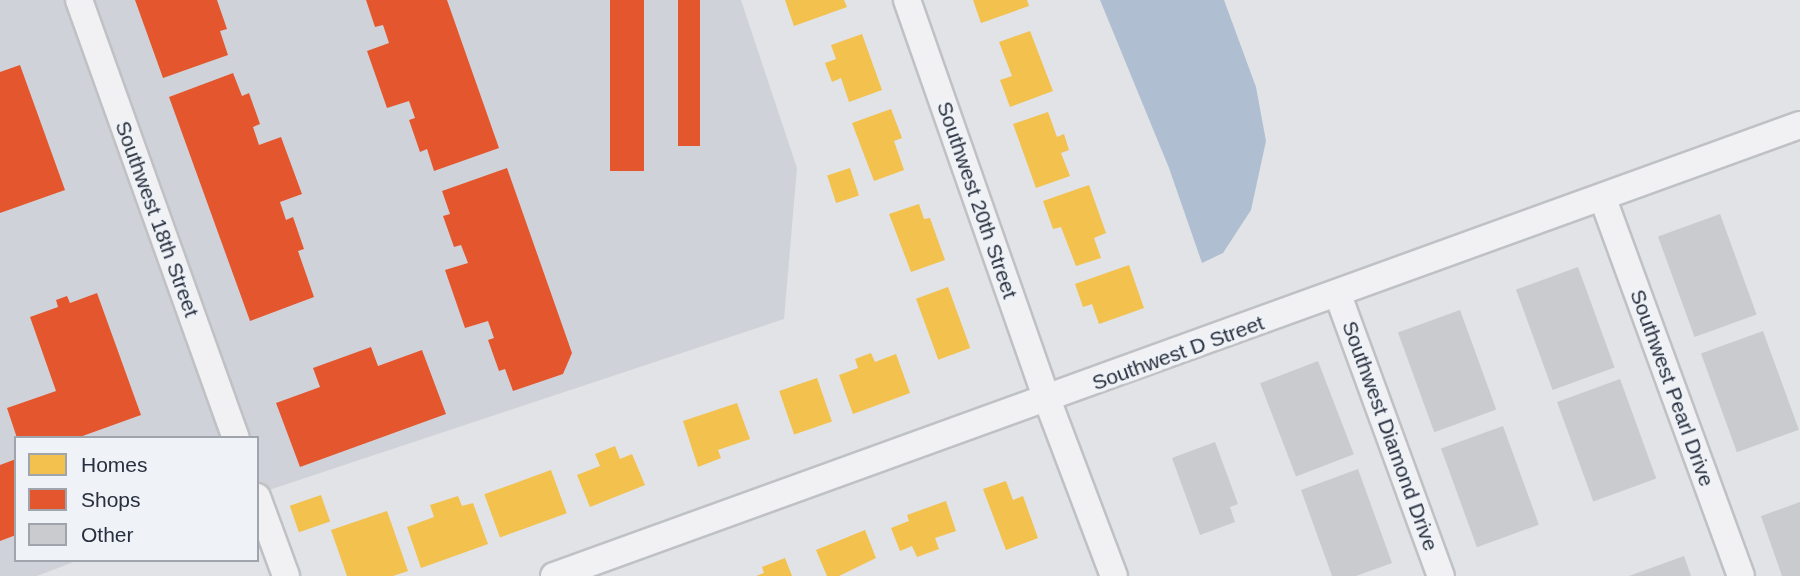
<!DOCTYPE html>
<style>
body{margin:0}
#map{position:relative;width:1800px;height:576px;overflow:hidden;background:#e1e3e6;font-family:Helvetica,sans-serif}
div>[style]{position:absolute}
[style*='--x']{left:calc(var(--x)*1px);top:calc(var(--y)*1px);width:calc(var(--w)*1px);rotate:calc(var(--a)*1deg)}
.built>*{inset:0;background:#cfd3d9}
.water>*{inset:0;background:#afbfd1}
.homes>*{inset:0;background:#f2c14e;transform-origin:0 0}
.shops>*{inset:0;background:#e4572e;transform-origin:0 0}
.building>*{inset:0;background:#c9cbce;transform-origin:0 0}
.roads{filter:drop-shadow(2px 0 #bfc1c4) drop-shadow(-2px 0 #bfc1c4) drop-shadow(0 2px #bfc1c4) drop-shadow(0 -2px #bfc1c4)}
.minor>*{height:26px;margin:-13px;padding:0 13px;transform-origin:13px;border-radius:13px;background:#f1f1f3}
span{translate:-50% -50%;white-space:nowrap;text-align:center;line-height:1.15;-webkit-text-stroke:7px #eff2f6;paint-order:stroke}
.street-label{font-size:21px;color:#28303f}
.legend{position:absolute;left:14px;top:436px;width:245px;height:126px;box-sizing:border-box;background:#eff2f6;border:2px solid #9fa4ad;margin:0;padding:9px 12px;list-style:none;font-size:21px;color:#28303f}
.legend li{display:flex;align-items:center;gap:14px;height:35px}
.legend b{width:35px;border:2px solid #9fa4ad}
</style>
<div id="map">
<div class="built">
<i style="clip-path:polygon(0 0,741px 0,797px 168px,784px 319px,257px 494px,257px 438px,16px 438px,16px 560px,79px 560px,37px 576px,0 576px)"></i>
</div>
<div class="water">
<i style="clip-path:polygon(1100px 0,1224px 0,1256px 87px,1266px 141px,1251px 210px,1223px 253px,1202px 263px,1169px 168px)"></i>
</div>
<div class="homes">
<i style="clip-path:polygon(785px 0,844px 0,847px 7px,794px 26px)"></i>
<i style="clip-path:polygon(973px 0,1027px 0,1029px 6px,981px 23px)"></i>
<i style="clip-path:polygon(1030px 31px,1053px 91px,1010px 107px,1000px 80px,1012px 76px,999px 42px)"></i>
<i style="clip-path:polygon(862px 34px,882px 90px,849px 102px,841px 78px,832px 82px,825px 63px,836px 59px,831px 45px)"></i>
<i style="clip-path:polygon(891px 109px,902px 138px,894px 141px,904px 170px,874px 181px,852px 123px)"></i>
<i style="clip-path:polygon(1048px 112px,1057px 137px,1064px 134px,1069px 150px,1061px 153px,1070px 176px,1036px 188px,1013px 124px)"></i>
<i style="left:850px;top:168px;width:29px;height:24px;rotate:72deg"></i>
<i style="clip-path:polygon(1089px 185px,1106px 233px,1094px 238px,1101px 258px,1076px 266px,1061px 227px,1053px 229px,1043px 201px)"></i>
<i style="clip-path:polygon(919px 204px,924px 219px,930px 218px,945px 260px,911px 272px,889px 214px)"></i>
<i style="clip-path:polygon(1129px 265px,1144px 308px,1099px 324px,1092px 304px,1083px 307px,1075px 284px)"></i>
<i style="left:948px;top:287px;width:65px;height:34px;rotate:70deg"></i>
<i style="clip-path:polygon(871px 353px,875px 362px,896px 354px,910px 393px,853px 414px,839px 375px,858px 368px,855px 359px)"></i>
<i style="left:817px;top:378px;width:46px;height:40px;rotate:71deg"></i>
<i style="clip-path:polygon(737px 403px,750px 439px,718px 450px,721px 458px,698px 467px,683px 421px)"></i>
<i style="clip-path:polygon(615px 446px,620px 459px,632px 454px,645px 485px,590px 507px,577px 475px,600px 466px,595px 454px)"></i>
<i style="left:551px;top:470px;width:46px;height:71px;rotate:70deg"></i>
<i style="clip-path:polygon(1006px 481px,1013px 500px,1023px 496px,1038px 538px,1006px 550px,983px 489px)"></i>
<i style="left:321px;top:495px;width:28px;height:33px;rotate:71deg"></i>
<i style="clip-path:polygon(458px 496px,462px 506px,473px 503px,488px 544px,421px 568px,407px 527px,434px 517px,430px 505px)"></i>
<i style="clip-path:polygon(946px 501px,956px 531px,935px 538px,939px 549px,917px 557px,912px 546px,900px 551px,891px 528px,909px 521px,907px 515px)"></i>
<i style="clip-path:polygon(387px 511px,408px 571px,393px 576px,347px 576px,331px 530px)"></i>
<i style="clip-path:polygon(865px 530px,876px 558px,839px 576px,827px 576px,816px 550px)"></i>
<i style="clip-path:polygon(785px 558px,792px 576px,756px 576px,764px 573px,762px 567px)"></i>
</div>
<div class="shops">
<i style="clip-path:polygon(135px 0,217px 0,227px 29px,220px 31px,228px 55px,163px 78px)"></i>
<i style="clip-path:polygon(366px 0,447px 0,499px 148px,434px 171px,427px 149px,420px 152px,409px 120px,415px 118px,409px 101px,387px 108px,367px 51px,389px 43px,383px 25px,375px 27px)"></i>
<i style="left:610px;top:0;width:34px;height:171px"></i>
<i style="left:678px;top:0;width:22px;height:146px"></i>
<i style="clip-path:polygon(20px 65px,65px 190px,0 213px,0 72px)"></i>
<i style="clip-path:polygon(233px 73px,242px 96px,249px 93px,260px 124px,253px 127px,259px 145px,281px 137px,302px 194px,280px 202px,286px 220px,293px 217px,304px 249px,298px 251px,314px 297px,250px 321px,169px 97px)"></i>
<i style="clip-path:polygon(507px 168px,572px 353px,563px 374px,513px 391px,505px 369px,499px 371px,488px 340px,494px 338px,488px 321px,465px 328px,445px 270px,468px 263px,461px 245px,454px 247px,443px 216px,450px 214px,442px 191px)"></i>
<i style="clip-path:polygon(97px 293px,141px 415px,77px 438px,17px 438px,7px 408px,56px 391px,30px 317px,58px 307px,56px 300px,67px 296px,70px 303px)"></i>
<i style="clip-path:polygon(371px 347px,378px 366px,422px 350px,446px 414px,300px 467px,276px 403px,320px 387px,313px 368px)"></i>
<i style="clip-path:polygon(16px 459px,16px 535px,0 541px,0 465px)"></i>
</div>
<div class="building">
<i style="left:1720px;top:214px;width:107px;height:66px;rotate:70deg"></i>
<i style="left:1578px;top:267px;width:107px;height:66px;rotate:70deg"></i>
<i style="left:1460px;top:310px;width:106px;height:66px;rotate:70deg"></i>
<i style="left:1763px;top:331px;width:105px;height:66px;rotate:70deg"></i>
<i style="left:1318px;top:361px;width:100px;height:62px;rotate:69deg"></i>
<i style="left:1620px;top:379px;width:106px;height:67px;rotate:70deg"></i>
<i style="left:1503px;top:426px;width:105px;height:66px;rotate:70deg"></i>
<i style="clip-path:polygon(1215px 442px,1238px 504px,1230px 507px,1235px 522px,1200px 535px,1172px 458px)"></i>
<i style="clip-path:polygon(1358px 469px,1392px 563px,1356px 576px,1332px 576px,1301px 490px)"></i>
<i style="clip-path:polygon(1800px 502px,1800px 576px,1782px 576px,1761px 516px)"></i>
<i style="clip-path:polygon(1684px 556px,1691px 576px,1629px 576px)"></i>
</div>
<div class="roads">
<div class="minor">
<i style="--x:79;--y:0;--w:465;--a:70.3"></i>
<i style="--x:907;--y:0;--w:423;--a:70.7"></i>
<i style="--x:1047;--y:399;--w:189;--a:69.3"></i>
<i style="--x:1603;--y:199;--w:401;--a:69.9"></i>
<i style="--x:1338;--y:295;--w:299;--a:69.9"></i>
<i style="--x:257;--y:497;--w:84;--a:69.8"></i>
<i style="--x:554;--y:576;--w:1325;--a:-19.9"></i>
</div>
</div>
<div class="street-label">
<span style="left:977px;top:200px;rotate:71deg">Southwest 20th Street</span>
<span style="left:157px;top:219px;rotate:70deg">Southwest 18th Street</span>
<span style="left:1178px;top:353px;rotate:-20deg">Southwest D Street</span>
<span style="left:1672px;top:388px;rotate:70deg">Southwest Pearl Drive</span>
<span style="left:1390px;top:436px;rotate:70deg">Southwest Diamond Drive</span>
</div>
<ul class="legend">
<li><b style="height:19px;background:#f2c14e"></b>Homes</li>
<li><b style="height:19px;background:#e4572e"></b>Shops</li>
<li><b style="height:19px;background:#c9cbce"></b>Other</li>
</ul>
</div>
